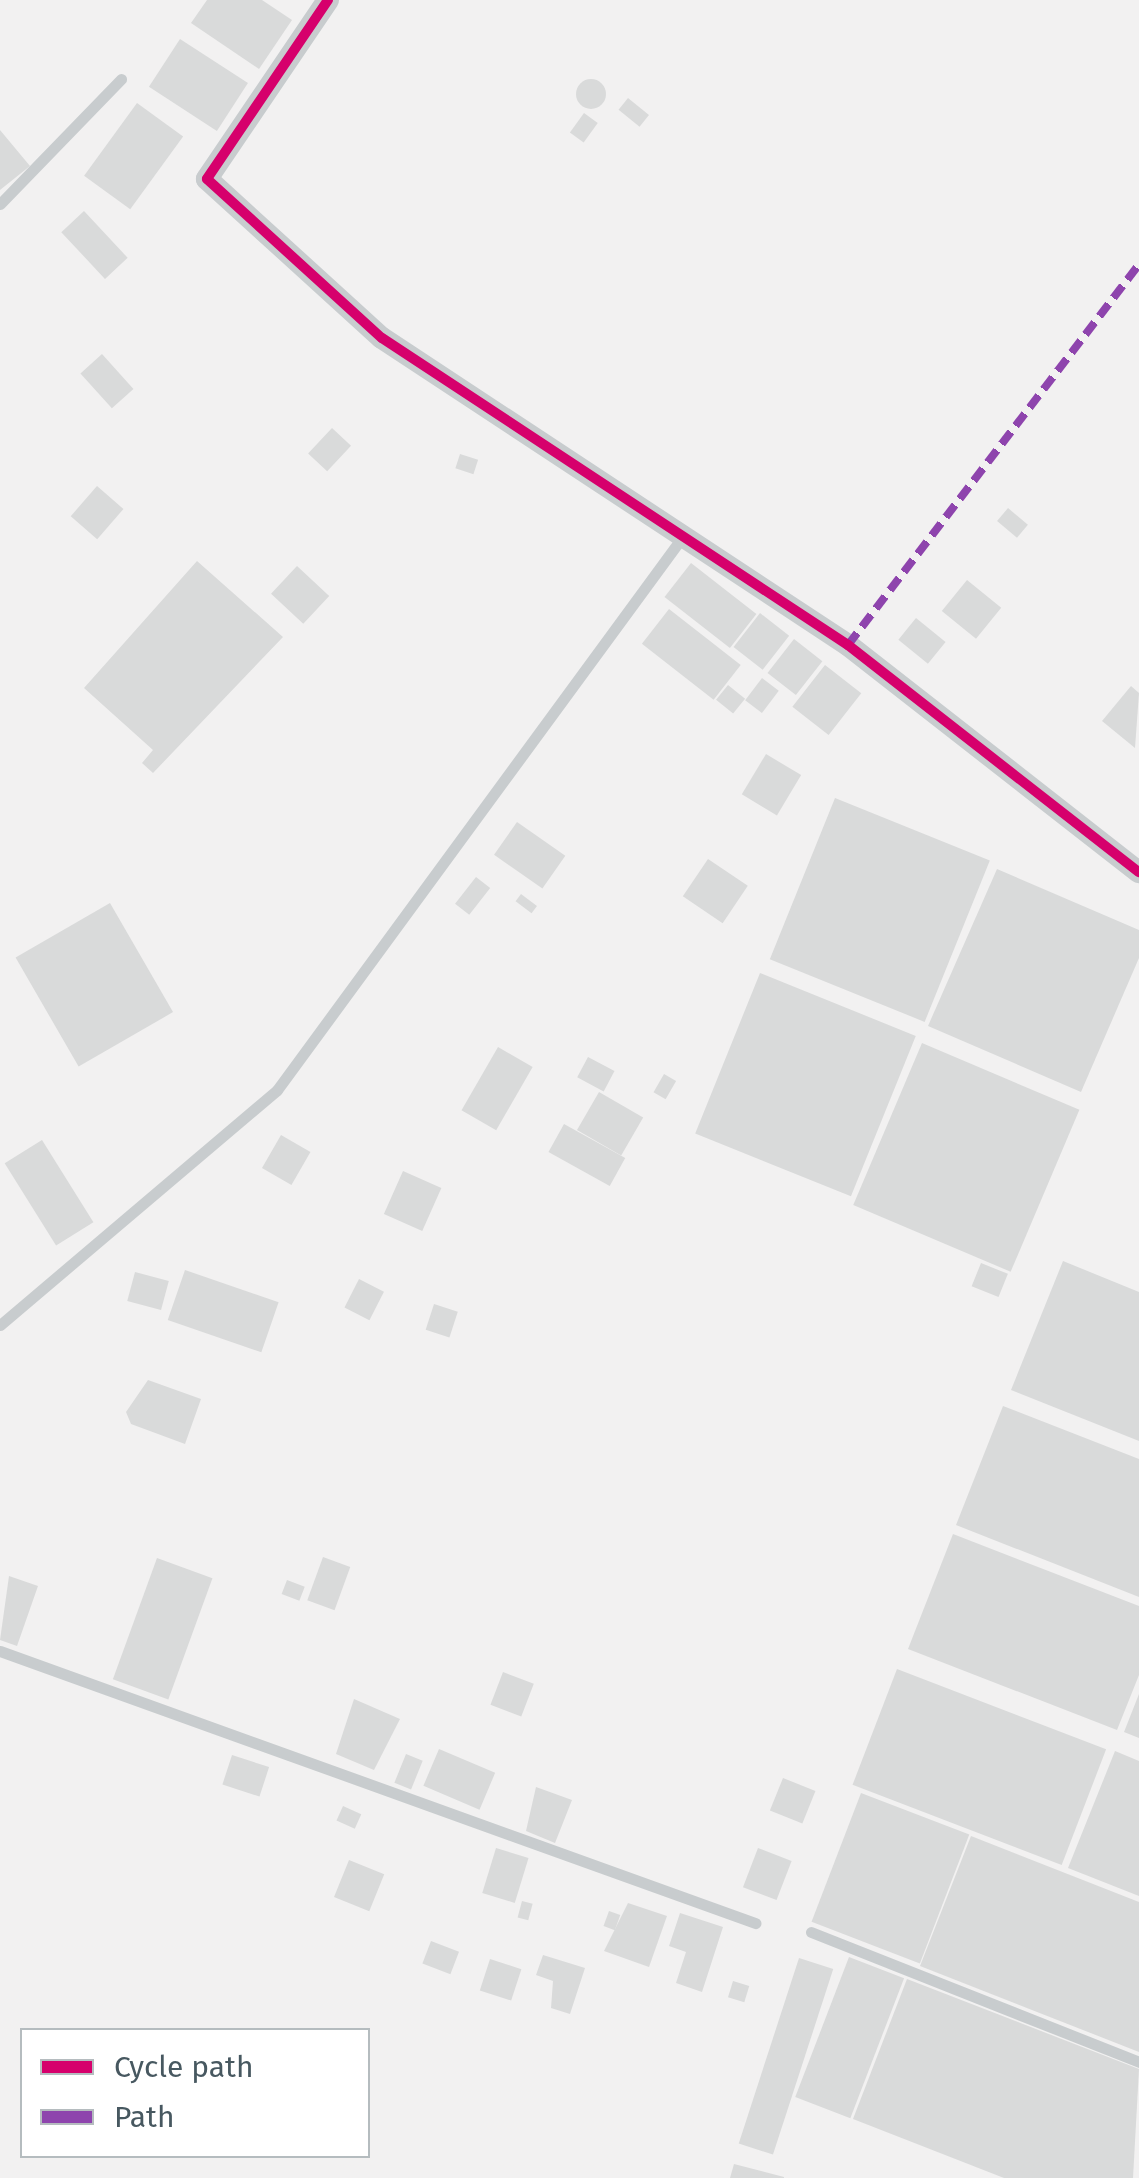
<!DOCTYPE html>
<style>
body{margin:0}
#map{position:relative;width:1139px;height:2178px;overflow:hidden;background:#f2f1f1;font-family:"Fira Sans",sans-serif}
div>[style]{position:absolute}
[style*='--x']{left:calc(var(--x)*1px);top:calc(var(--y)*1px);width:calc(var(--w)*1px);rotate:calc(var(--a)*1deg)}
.building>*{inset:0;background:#d9dada;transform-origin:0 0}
.round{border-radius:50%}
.lane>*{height:11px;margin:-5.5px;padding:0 5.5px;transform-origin:5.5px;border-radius:5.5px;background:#c8ccce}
.street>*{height:22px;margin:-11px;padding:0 11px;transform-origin:11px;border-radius:11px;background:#c8ccce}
.quiet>*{height:8px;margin-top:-4px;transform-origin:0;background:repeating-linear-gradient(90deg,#8e44ad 0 15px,transparent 0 23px)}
.cycleway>*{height:10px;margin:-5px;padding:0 5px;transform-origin:5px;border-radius:5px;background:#d6006c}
span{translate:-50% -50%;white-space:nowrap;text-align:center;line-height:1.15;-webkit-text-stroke:8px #fff;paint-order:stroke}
.legend{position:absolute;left:20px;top:2028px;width:350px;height:130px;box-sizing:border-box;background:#fff;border:2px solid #b5bcbf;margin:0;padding:12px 18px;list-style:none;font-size:30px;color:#475860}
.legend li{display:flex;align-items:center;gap:20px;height:50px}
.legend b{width:50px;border:2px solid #b5bcbf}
</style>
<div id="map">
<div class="building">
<i style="clip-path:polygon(207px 0,262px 0,292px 20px,259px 69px,191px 23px)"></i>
<i style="left:180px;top:39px;width:81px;height:57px;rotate:33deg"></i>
<i class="round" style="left:576px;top:79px;width:30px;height:30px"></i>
<i style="left:628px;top:98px;width:27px;height:15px;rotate:39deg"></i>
<i style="left:137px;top:103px;width:57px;height:90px;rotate:36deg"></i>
<i style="left:584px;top:113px;width:17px;height:24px;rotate:36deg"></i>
<i style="clip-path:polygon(0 130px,30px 166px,0 190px)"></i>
<i style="left:84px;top:211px;width:64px;height:31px;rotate:47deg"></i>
<i style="left:102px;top:354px;width:47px;height:29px;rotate:48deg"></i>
<i style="left:332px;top:428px;width:26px;height:35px;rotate:43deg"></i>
<i style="left:460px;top:454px;width:19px;height:15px;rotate:18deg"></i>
<i style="left:97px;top:486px;width:35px;height:40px;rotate:41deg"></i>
<i style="left:1008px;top:508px;width:26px;height:17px;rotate:40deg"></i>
<i style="clip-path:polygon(197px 561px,283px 637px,153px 773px,142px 763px,153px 750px,84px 688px)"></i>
<i style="left:691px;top:563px;width:83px;height:43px;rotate:38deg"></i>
<i style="left:297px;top:566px;width:44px;height:38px;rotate:43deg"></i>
<i style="left:967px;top:580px;width:44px;height:40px;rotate:39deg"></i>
<i style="left:669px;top:609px;width:91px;height:44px;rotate:38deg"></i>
<i style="left:760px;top:613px;width:37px;height:43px;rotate:38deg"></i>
<i style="left:916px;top:618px;width:38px;height:28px;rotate:39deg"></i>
<i style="left:794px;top:639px;width:36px;height:43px;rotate:38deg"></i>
<i style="left:825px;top:665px;width:46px;height:53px;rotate:38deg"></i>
<i style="left:762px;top:678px;width:21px;height:28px;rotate:37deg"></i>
<i style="left:728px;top:685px;width:22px;height:19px;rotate:39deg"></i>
<i style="clip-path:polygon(1131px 686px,1139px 693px,1135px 748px,1102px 721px)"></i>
<i style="left:766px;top:754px;width:41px;height:47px;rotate:31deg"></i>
<i style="left:835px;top:798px;width:167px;height:174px;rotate:22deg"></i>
<i style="left:517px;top:822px;width:59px;height:40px;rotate:35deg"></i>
<i style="left:708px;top:859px;width:48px;height:45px;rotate:34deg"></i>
<i style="clip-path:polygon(997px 869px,1139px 930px,1139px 958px,1081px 1092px,928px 1026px)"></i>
<i style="left:476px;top:877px;width:18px;height:34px;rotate:38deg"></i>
<i style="left:521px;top:894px;width:20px;height:9px;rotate:37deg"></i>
<i style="left:110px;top:903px;width:126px;height:109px;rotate:60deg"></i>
<i style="left:760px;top:973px;width:168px;height:173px;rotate:22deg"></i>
<i style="left:922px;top:1043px;width:171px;height:176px;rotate:23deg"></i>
<i style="left:498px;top:1047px;width:40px;height:73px;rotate:30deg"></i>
<i style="left:588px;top:1057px;width:30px;height:23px;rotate:28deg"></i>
<i style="left:664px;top:1074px;width:14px;height:21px;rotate:30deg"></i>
<i style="left:599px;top:1092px;width:51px;height:44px;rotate:30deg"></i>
<i style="left:564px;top:1124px;width:70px;height:32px;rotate:29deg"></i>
<i style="left:281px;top:1135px;width:34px;height:38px;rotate:30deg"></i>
<i style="left:42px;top:1140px;width:97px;height:44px;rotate:58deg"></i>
<i style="left:403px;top:1171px;width:42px;height:47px;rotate:24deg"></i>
<i style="clip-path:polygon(1063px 1261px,1139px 1292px,1139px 1441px,1011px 1390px)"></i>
<i style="left:981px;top:1263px;width:29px;height:25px;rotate:22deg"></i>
<i style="left:185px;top:1270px;width:99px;height:53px;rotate:19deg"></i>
<i style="left:135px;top:1272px;width:35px;height:30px;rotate:15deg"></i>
<i style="left:359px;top:1279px;width:28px;height:32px;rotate:27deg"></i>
<i style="left:434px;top:1304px;width:25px;height:27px;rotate:18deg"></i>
<i style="clip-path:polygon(148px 1380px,201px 1399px,185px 1444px,131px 1424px,126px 1412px)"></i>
<i style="clip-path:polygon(1003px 1406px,1139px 1459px,1139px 1597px,956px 1525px)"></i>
<i style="clip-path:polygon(953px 1534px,1139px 1606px,1139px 1675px,1117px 1730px,908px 1649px)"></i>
<i style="left:323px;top:1557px;width:29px;height:46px;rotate:20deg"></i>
<i style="left:157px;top:1558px;width:59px;height:129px;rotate:20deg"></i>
<i style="clip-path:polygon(9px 1576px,38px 1586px,17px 1646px,0 1640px)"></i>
<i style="left:287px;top:1580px;width:19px;height:15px;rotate:21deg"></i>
<i style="left:897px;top:1669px;width:224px;height:124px;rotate:21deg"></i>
<i style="left:503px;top:1672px;width:33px;height:35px;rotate:21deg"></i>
<i style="clip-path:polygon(1139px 1694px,1139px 1738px,1124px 1732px)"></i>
<i style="clip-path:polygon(354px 1699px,400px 1719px,374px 1770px,336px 1754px)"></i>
<i style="left:439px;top:1749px;width:61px;height:40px;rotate:23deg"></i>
<i style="clip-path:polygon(1115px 1751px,1139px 1761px,1139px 1896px,1068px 1868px)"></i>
<i style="left:406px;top:1754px;width:18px;height:31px;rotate:22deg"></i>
<i style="left:232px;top:1755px;width:39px;height:31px;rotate:18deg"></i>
<i style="left:783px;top:1778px;width:35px;height:35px;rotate:22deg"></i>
<i style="clip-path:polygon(536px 1787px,572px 1800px,555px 1843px,526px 1831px)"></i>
<i style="left:861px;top:1793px;width:116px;height:138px;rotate:21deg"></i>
<i style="left:343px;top:1806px;width:20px;height:16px;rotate:24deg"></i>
<i style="clip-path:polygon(971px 1836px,1139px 1902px,1139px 2052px,920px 1966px)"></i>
<i style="left:496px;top:1848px;width:34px;height:47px;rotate:17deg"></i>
<i style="left:758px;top:1848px;width:36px;height:42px;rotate:21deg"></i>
<i style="left:349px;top:1860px;width:38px;height:40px;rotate:22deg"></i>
<i style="left:522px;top:1901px;width:11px;height:17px;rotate:15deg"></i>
<i style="clip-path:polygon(628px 1903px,667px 1916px,649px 1967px,604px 1951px)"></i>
<i style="left:609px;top:1911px;width:12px;height:16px;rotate:20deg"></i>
<i style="clip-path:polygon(680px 1913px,723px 1927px,702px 1992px,676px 1983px,686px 1952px,669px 1946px)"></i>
<i style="left:431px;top:1941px;width:30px;height:24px;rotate:21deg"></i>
<i style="clip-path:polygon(543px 1955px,585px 1968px,570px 2014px,551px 2008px,553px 1981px,536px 1975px)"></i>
<i style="left:849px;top:1957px;width:59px;height:150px;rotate:21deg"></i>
<i style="left:799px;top:1958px;width:36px;height:195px;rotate:18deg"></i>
<i style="left:490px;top:1959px;width:33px;height:33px;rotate:18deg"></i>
<i style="clip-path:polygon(907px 1979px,1139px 2069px,1133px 2178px,1004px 2178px,853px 2119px)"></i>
<i style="left:733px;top:1981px;width:17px;height:17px;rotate:17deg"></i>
<i style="clip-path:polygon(734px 2164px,784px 2177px,784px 2178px,730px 2178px)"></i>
</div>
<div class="lane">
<i style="--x:0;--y:204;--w:174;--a:-45.9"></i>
<i style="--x:0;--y:1325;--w:363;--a:-40.3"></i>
<i style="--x:277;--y:1090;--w:687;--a:-53.76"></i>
<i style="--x:0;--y:1651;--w:803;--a:19.81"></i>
<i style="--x:811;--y:1932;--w:353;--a:21.6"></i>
</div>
<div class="street">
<i style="--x:328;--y:0;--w:216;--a:124.1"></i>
<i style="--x:207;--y:179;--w:236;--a:42.3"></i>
<i style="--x:382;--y:338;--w:558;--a:33.38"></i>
<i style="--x:848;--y:645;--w:369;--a:38"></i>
</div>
<div class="quiet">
<i style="--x:848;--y:645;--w:479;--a:-52.6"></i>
</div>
<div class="cycleway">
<i style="--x:328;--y:0;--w:216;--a:124.1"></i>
<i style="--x:207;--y:179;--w:236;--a:42.3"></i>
<i style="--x:382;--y:338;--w:558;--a:33.38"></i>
<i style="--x:848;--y:645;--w:369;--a:38"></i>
</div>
<ul class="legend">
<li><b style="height:12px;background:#d6006c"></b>Cycle path</li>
<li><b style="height:12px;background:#8e44ad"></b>Path</li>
</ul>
</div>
